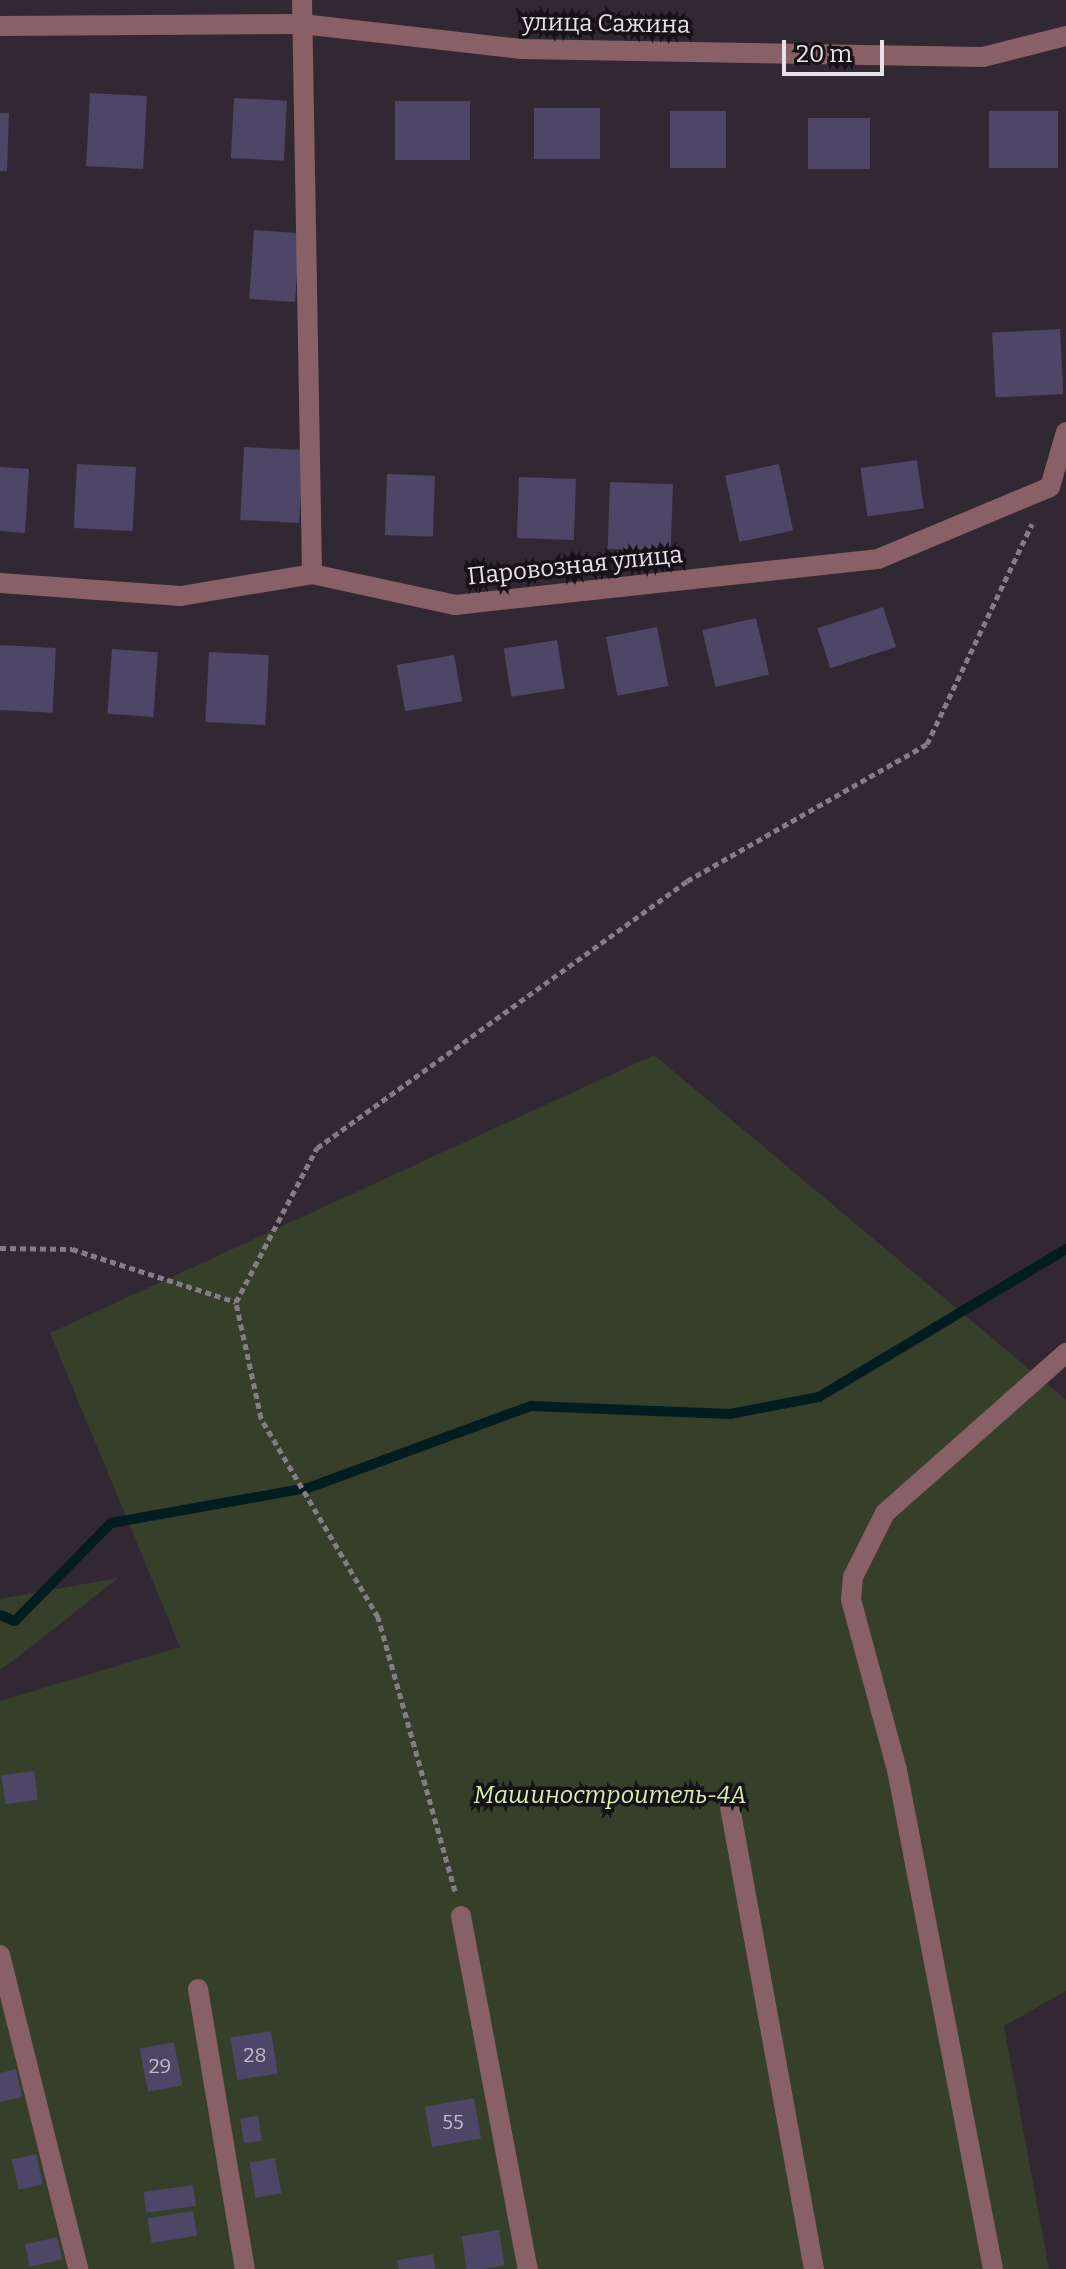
<!DOCTYPE html>
<meta charset="utf-8">
<style>
body{margin:0}
#map{position:relative;width:1066px;height:2269px;overflow:hidden;background:#322833;font-family:Bitter,serif}
div>[style]{position:absolute}
[style*='--x']{left:calc(var(--x)*1px);top:calc(var(--y)*1px);width:calc(var(--w)*1px);rotate:calc(var(--a)*1deg)}
.green>*{inset:0;background:#363f2a}
.stream>*{height:10px;margin:-5px;padding:0 5px;transform-origin:5px;border-radius:5px;background:#021d1f}
.building>*{inset:0;background:#4e4666;transform-origin:0 0}
.path>*{height:5px;margin-top:-2.5px;transform-origin:0;background:repeating-linear-gradient(90deg,#857c85 0 6px,transparent 0 10px)}
.minor>*{height:20px;margin:-10px;padding:0 10px;transform-origin:10px;border-radius:10px;background:#886066}
span{translate:-50% -50%;white-space:nowrap;text-align:center;line-height:1.15;-webkit-text-stroke:7px #171217;paint-order:stroke}
.number-label{font-size:20px;color:#c2bac8}
.number-label span{-webkit-text-stroke-width:0}
.street-label{font-size:24px;color:#e8e1e8}
.park-label{font-size:24px;color:#d5efb2;font-style:italic}
.scale{position:absolute;left:782px;top:40px;width:102px;height:36px;box-sizing:border-box;border:4px solid #e8e1e8;border-top:0;padding-left:10px;font-size:24px;line-height:28px;white-space:nowrap;color:#e8e1e8;-webkit-text-stroke:6px #171217;paint-order:stroke}
</style>
<div id="map">
<div class="green">
<i style="clip-path:polygon(654px 1055px,1066px 1400px,1066px 1991px,1004px 2026px,1049px 2269px,0 2269px,0 1701px,180px 1647px,50px 1333px)"></i>
<i style="clip-path:polygon(118px 1578px,31px 1647px,0 1670px,0 1599px)"></i>
</div>
<div class="stream">
<i style="--x:0;--y:1615;--w:16;--a:22"></i>
<i style="--x:15;--y:1621;--w:137;--a:-45.6"></i>
<i style="--x:111;--y:1523;--w:200;--a:-10.1"></i>
<i style="--x:308;--y:1488;--w:238;--a:-20.2"></i>
<i style="--x:531;--y:1406;--w:199;--a:2.3"></i>
<i style="--x:730;--y:1414;--w:91;--a:-10.8"></i>
<i style="--x:819;--y:1397;--w:288;--a:-30.9"></i>
</div>
<div class="building">
<i style="left:90px;top:93px;width:57px;height:73px;rotate:3deg"></i>
<i style="left:234px;top:98px;width:53px;height:60px;rotate:3deg"></i>
<i style="left:395px;top:101px;width:75px;height:59px"></i>
<i style="left:534px;top:108px;width:66px;height:51px"></i>
<i style="left:670px;top:111px;width:56px;height:57px"></i>
<i style="left:989px;top:111px;width:69px;height:57px"></i>
<i style="clip-path:polygon(0 113px,9px 113px,7px 171px,0 171px)"></i>
<i style="left:808px;top:118px;width:62px;height:51px"></i>
<i style="left:254px;top:230px;width:46px;height:69px;rotate:4deg"></i>
<i style="left:1060px;top:329px;width:65px;height:68px;rotate:87deg"></i>
<i style="left:244px;top:447px;width:59px;height:73px;rotate:3deg"></i>
<i style="left:917px;top:460px;width:49px;height:57px;rotate:82deg"></i>
<i style="left:77px;top:464px;width:59px;height:64px;rotate:3deg"></i>
<i style="left:779px;top:464px;width:68px;height:55px;rotate:78deg"></i>
<i style="clip-path:polygon(0 467px,29px 469px,25px 533px,0 531px)"></i>
<i style="left:387px;top:474px;width:48px;height:61px;rotate:2deg"></i>
<i style="left:519px;top:477px;width:57px;height:61px;rotate:2deg"></i>
<i style="left:610px;top:482px;width:63px;height:67px;rotate:2deg"></i>
<i style="left:883px;top:607px;width:42px;height:69px;rotate:72deg"></i>
<i style="left:756px;top:618px;width:58px;height:55px;rotate:77deg"></i>
<i style="left:657px;top:627px;width:60px;height:52px;rotate:79deg"></i>
<i style="left:557px;top:640px;width:49px;height:54px;rotate:81deg"></i>
<i style="left:0;top:645px;width:56px;height:65px;rotate:3deg"></i>
<i style="left:112px;top:649px;width:46px;height:65px;rotate:4deg"></i>
<i style="left:209px;top:652px;width:60px;height:70px;rotate:3deg"></i>
<i style="left:454px;top:655px;width:47px;height:58px;rotate:80deg"></i>
<i style="left:34px;top:1771px;width:29px;height:33px;rotate:82deg"></i>
<i style="left:271px;top:2031px;width:43px;height:41px;rotate:81deg"></i>
<i style="left:174px;top:2042px;width:44px;height:35px;rotate:79deg"></i>
<i style="clip-path:polygon(16px 2069px,22px 2097px,0 2102px,0 2073px)"></i>
<i style="left:474px;top:2098px;width:41px;height:50px;rotate:80deg"></i>
<i style="left:258px;top:2116px;width:25px;height:18px;rotate:81deg"></i>
<i style="left:36px;top:2154px;width:31px;height:25px;rotate:77deg"></i>
<i style="left:275px;top:2158px;width:36px;height:26px;rotate:80deg"></i>
<i style="left:193px;top:2185px;width:21px;height:50px;rotate:82deg"></i>
<i style="left:193px;top:2211px;width:25px;height:46px;rotate:81deg"></i>
<i style="left:499px;top:2230px;width:36px;height:38px;rotate:81deg"></i>
<i style="left:57px;top:2237px;width:23px;height:33px;rotate:77deg"></i>
<i style="clip-path:polygon(433px 2254px,435px 2269px,399px 2269px,397px 2260px)"></i>
</div>
<div class="path">
<i style="--x:0;--y:1248;--w:72;--a:0.8"></i>
<i style="--x:72;--y:1249;--w:172;--a:17.9"></i>
<i style="--x:455;--y:1891;--w:285;--a:-105.7"></i>
<i style="--x:378;--y:1617;--w:231;--a:-120.5"></i>
<i style="--x:261;--y:1418;--w:119;--a:-102.2"></i>
<i style="--x:236;--y:1302;--w:174;--a:-62.3"></i>
<i style="--x:317;--y:1148;--w:456;--a:-35.8"></i>
<i style="--x:687;--y:881;--w:276;--a:-29.7"></i>
<i style="--x:927;--y:744;--w:244;--a:-64.5"></i>
</div>
<div class="minor">
<i style="--x:302;--y:0;--w:574;--a:89"></i>
<i style="--x:0;--y:26;--w:302;--a:-0.4"></i>
<i style="--x:302;--y:24;--w:219;--a:6.5"></i>
<i style="--x:520;--y:49;--w:463;--a:1"></i>
<i style="--x:983;--y:57;--w:86;--a:-14.2"></i>
<i style="--x:0;--y:583;--w:181;--a:4.1"></i>
<i style="--x:181;--y:596;--w:133;--a:-9.5"></i>
<i style="--x:312;--y:574;--w:146;--a:12.2"></i>
<i style="--x:455;--y:605;--w:425;--a:-6.2"></i>
<i style="--x:878;--y:559;--w:186;--a:-22.7"></i>
<i style="--x:1050;--y:487;--w:57;--a:-73.8"></i>
<i style="--x:730;--y:1807;--w:470;--a:79.7"></i>
<i style="--x:461;--y:1916;--w:359;--a:79.3"></i>
<i style="--x:0;--y:1955;--w:324;--a:76"></i>
<i style="--x:198;--y:1989;--w:284;--a:80.5"></i>
<i style="--x:993;--y:2269;--w:508;--a:-100.89"></i>
<i style="--x:897;--y:1770;--w:176;--a:-105.1"></i>
<i style="--x:851;--y:1600;--w:23;--a:-85"></i>
<i style="--x:853;--y:1577;--w:72;--a:-63.4"></i>
<i style="--x:885;--y:1513;--w:242;--a:-41.5"></i>
</div>
<div class="number-label">
<span style="left:255px;top:2055px">28</span>
<span style="left:160px;top:2066px">29</span>
<span style="left:453px;top:2122px">55</span>
</div>
<div class="street-label">
<span style="left:606px;top:24px;rotate:1deg">улица Сажина</span>
<span style="left:575px;top:566px;rotate:-6deg">Паровозная улица</span>
</div>
<div class="park-label">
<span style="left:610px;top:1796px">Машиностроитель-4А</span>
</div>
<div class="scale">20 m</div>
</div>
